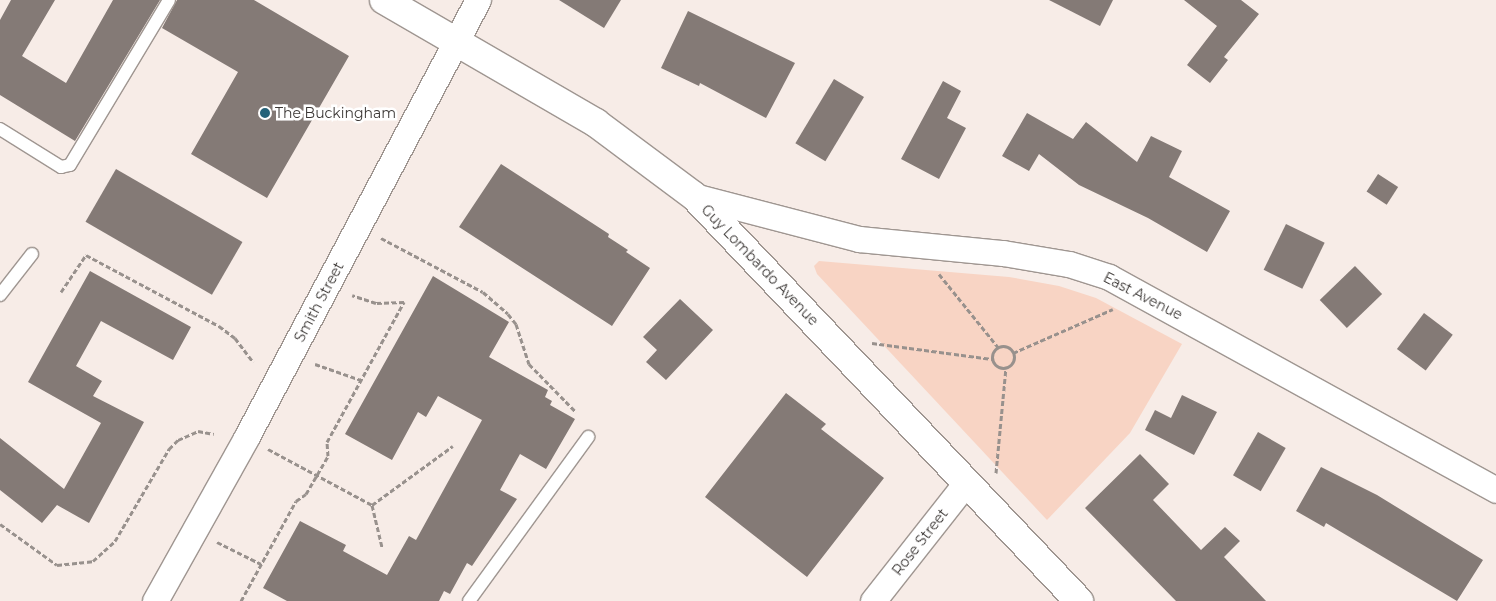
<!DOCTYPE html>
<style>
body{margin:0}
#map{position:relative;width:1496px;height:601px;overflow:hidden;background:#f7ece7;font-family:Montserrat,sans-serif}
div>[style]{position:absolute}
[style*='--x']{left:calc(var(--x)*1px);top:calc(var(--y)*1px);width:calc(var(--w)*1px);rotate:calc(var(--a)*1deg)}
.green>*{inset:0;background:#f8d4c4}
.building>*{inset:0;background:#847a76;transform-origin:0 0}
.path>*{height:3px;margin-top:-1.5px;transform-origin:0;background:repeating-linear-gradient(90deg,#98918d 0 5px,transparent 0 7.5px)}
.path>.ring{margin:-1.5px;padding:0;box-sizing:content-box;background:none;border:3px solid #98918d;border-radius:50%}
.roads{filter:drop-shadow(1px 0 #9f9691) drop-shadow(-1px 0 #9f9691) drop-shadow(0 1px #9f9691) drop-shadow(0 -1px #9f9691)}
.service>*{height:12px;margin:-6px;padding:0 6px;transform-origin:6px;border-radius:6px;background:#fff}
.minor>*{height:25px;margin:-12.5px;padding:0 12.5px;transform-origin:12.5px;border-radius:12.5px;background:#fff}
.tertiary>*{height:28px;margin:-14px;padding:0 14px;transform-origin:14px;border-radius:14px;background:#fff}
.dots>*{width:14px;height:14px;translate:-50% -50%;box-sizing:border-box;border:2px solid #fff;border-radius:50%}
span{translate:-50% -50%;white-space:nowrap;text-align:center;line-height:1.15;-webkit-text-stroke:5px #fff;paint-order:stroke}
.poi-label{font-size:14px;color:#3b3735}
.left{translate:0 -50%;text-align:left}
.street-label{font-size:14px;color:#3b3735}
</style>
<div id="map">
<div class="green">
<i style="clip-path:polygon(819px 261px,1009px 277px,1059px 286px,1096px 298px,1182px 344px,1130px 433px,1047px 520px,817px 274px,814px 266px)"></i>
</div>
<div class="building">
<i style="clip-path:polygon(11px 0,55px 0,22px 56px,66px 83px,113px 0,160px 0,75px 141px,0 95px,0 20px)"></i>
<i style="clip-path:polygon(177px 0,254px 0,349px 56px,267px 198px,191px 154px,238px 72px,162px 28px)"></i>
<i style="clip-path:polygon(559px 0,621px 0,604px 28px)"></i>
<i style="clip-path:polygon(1049px 0,1113px 0,1100px 26px)"></i>
<i style="clip-path:polygon(1184px 0,1241px 0,1259px 14px,1224px 57px,1228px 60px,1210px 83px,1187px 65px,1217px 26px)"></i>
<i style="clip-path:polygon(688px 11px,795px 63px,766px 118px,700px 83px,699px 86px,661px 68px)"></i>
<i style="left:834px;top:79px;width:35px;height:75px;rotate:31deg"></i>
<i style="clip-path:polygon(943px 81px,961px 91px,947px 118px,966px 128px,939px 179px,901px 159px)"></i>
<i style="clip-path:polygon(1027px 113px,1073px 139px,1086px 122px,1137px 162px,1151px 136px,1182px 151px,1169px 177px,1230px 211px,1207px 252px,1148px 218px,1079px 185px,1039px 154px,1029px 171px,1002px 156px)"></i>
<i style="clip-path:polygon(501px 164px,609px 234px,608px 237px,628px 250px,626px 252px,650px 268px,612px 326px,459px 227px)"></i>
<i style="left:116px;top:169px;width:146px;height:61px;rotate:30deg"></i>
<i style="left:1378px;top:174px;width:24px;height:21px;rotate:33deg"></i>
<i style="left:1286px;top:224px;width:43px;height:51px;rotate:26deg"></i>
<i style="left:1355px;top:266px;width:39px;height:49px;rotate:46deg"></i>
<i style="clip-path:polygon(90px 271px,191px 327px,173px 360px,101px 321px,76px 366px,102px 381px,93px 396px,144px 422px,89px 523px,57px 505px,42px 523px,0 490px,0 438px,64px 489px,101px 423px,28px 382px)"></i>
<i style="clip-path:polygon(433px 276px,509px 322px,489px 357px,548px 390px,545px 397px,552px 401px,550px 405px,575px 419px,546px 469px,520px 454px,500px 490px,517px 499px,472px 566px,467px 563px,450px 594px,444px 591px,439px 601px,287px 601px,263px 588px,300px 521px,346px 545px,343px 551px,387px 575px,409px 536px,416px 540px,482px 420px,438px 396px,426px 417px,418px 412px,392px 460px,345px 434px)"></i>
<i style="clip-path:polygon(680px 299px,713px 330px,666px 380px,646px 362px,657px 350px,643px 337px)"></i>
<i style="left:1424px;top:313px;width:36px;height:45px;rotate:37deg"></i>
<i style="clip-path:polygon(786px 393px,826px 424px,821px 429px,884px 478px,807px 577px,705px 497px)"></i>
<i style="clip-path:polygon(1182px 395px,1217px 412px,1194px 455px,1145px 430px,1155px 410px,1171px 418px)"></i>
<i style="left:1258px;top:432px;width:32px;height:50px;rotate:30deg"></i>
<i style="clip-path:polygon(1140px 454px,1169px 484px,1153px 500px,1201px 550px,1225px 527px,1240px 541px,1224px 557px,1266px 601px,1176px 601px,1085px 508px)"></i>
<i style="clip-path:polygon(1321px 467px,1377px 495px,1483px 560px,1457px 601px,1326px 523px,1324px 527px,1296px 511px)"></i>
</div>
<div class="path">
<i style="--x:381;--y:238;--w:115;--a:27.9"></i>
<i style="--x:483;--y:292;--w:33;--a:41"></i>
<i style="--x:508;--y:314;--w:13;--a:51"></i>
<i style="--x:516;--y:324;--w:42;--a:72"></i>
<i style="--x:529;--y:364;--w:67;--a:45.6"></i>
<i style="--x:939;--y:274;--w:94;--a:51.1"></i>
<i style="--x:61;--y:292;--w:45;--a:-56"></i>
<i style="--x:86;--y:255;--w:151;--a:28.1"></i>
<i style="--x:219;--y:326;--w:20;--a:37"></i>
<i style="--x:235;--y:338;--w:30;--a:53"></i>
<i style="--x:872;--y:343;--w:121;--a:7.6"></i>
<i class="ring" style="left:992px;top:346px;width:19px;height:19px"></i>
<i style="--x:1013;--y:353;--w:109;--a:-23.7"></i>
<i style="--x:315;--y:364;--w:49;--a:19.2"></i>
<i style="--x:268;--y:449;--w:118;--a:28.3"></i>
<i style="--x:372;--y:505;--w:43;--a:76.6"></i>
<i style="--x:996;--y:473;--w:106;--a:-84.6"></i>
<i style="--x:372;--y:505;--w:100;--a:-36.1"></i>
<i style="--x:0;--y:524;--w:70;--a:35.7"></i>
<i style="--x:57;--y:565;--w:36;--a:-6"></i>
<i style="--x:93;--y:561;--w:30;--a:-42"></i>
<i style="--x:115;--y:541;--w:107;--a:-59.6"></i>
<i style="--x:169;--y:449;--w:13;--a:-45"></i>
<i style="--x:178;--y:440;--w:22;--a:-24"></i>
<i style="--x:198;--y:431;--w:16;--a:11"></i>
<i style="--x:217;--y:542;--w:49;--a:26.6"></i>
<i style="--x:241;--y:601;--w:114;--a:-61.2"></i>
<i style="--x:296;--y:501;--w:12;--a:-35"></i>
<i style="--x:306;--y:494;--w:44;--a:-59.9"></i>
<i style="--x:328;--y:456;--w:14;--a:-94"></i>
<i style="--x:327;--y:442;--w:160;--a:-61.2"></i>
<i style="--x:404;--y:302;--w:28;--a:178"></i>
<i style="--x:376;--y:303;--w:25;--a:-162"></i>
</div>
<div class="roads">
<div class="service">
<i style="--x:0;--y:129;--w:72;--a:31.9"></i>
<i style="--x:61;--y:167;--w:9;--a:-13"></i>
<i style="--x:70;--y:165;--w:192;--a:-59"></i>
<i style="--x:0;--y:295;--w:52;--a:-52"></i>
<i style="--x:469;--y:601;--w:203;--a:-54"></i>
</div>
<div class="minor">
<i style="--x:694;--y:196;--w:171;--a:14.6"></i>
<i style="--x:859;--y:239;--w:145;--a:5.6"></i>
<i style="--x:1003;--y:253;--w:67;--a:9.5"></i>
<i style="--x:1069;--y:264;--w:42;--a:18"></i>
<i style="--x:1109;--y:277;--w:442;--a:28.8"></i>
<i style="--x:155;--y:601;--w:187;--a:-60.8"></i>
<i style="--x:246;--y:438;--w:496;--a:-62.1"></i>
<i style="--x:873;--y:601;--w:150;--a:-51.8"></i>
</div>
<div class="tertiary">
<i style="--x:384;--y:0;--w:245;--a:30.1"></i>
<i style="--x:596;--y:123;--w:122;--a:36.7"></i>
<i style="--x:694;--y:196;--w:559;--a:46.45"></i>
</div>
</div>
<div class="dots">
<i style="left:265px;top:113px;background:#256279"></i>
</div>
<div class="poi-label">
<span class="left" style="left:275px;top:113px">The Buckingham</span>
</div>
<div class="street-label">
<span style="left:760px;top:265px;rotate:46deg">Guy Lombardo Avenue</span>
<span style="left:1143px;top:296px;rotate:27deg">East Avenue</span>
<span style="left:319px;top:302px;rotate:-62deg">Smith Street</span>
<span style="left:920px;top:542px;rotate:-52deg">Rose Street</span>
</div>
</div>
